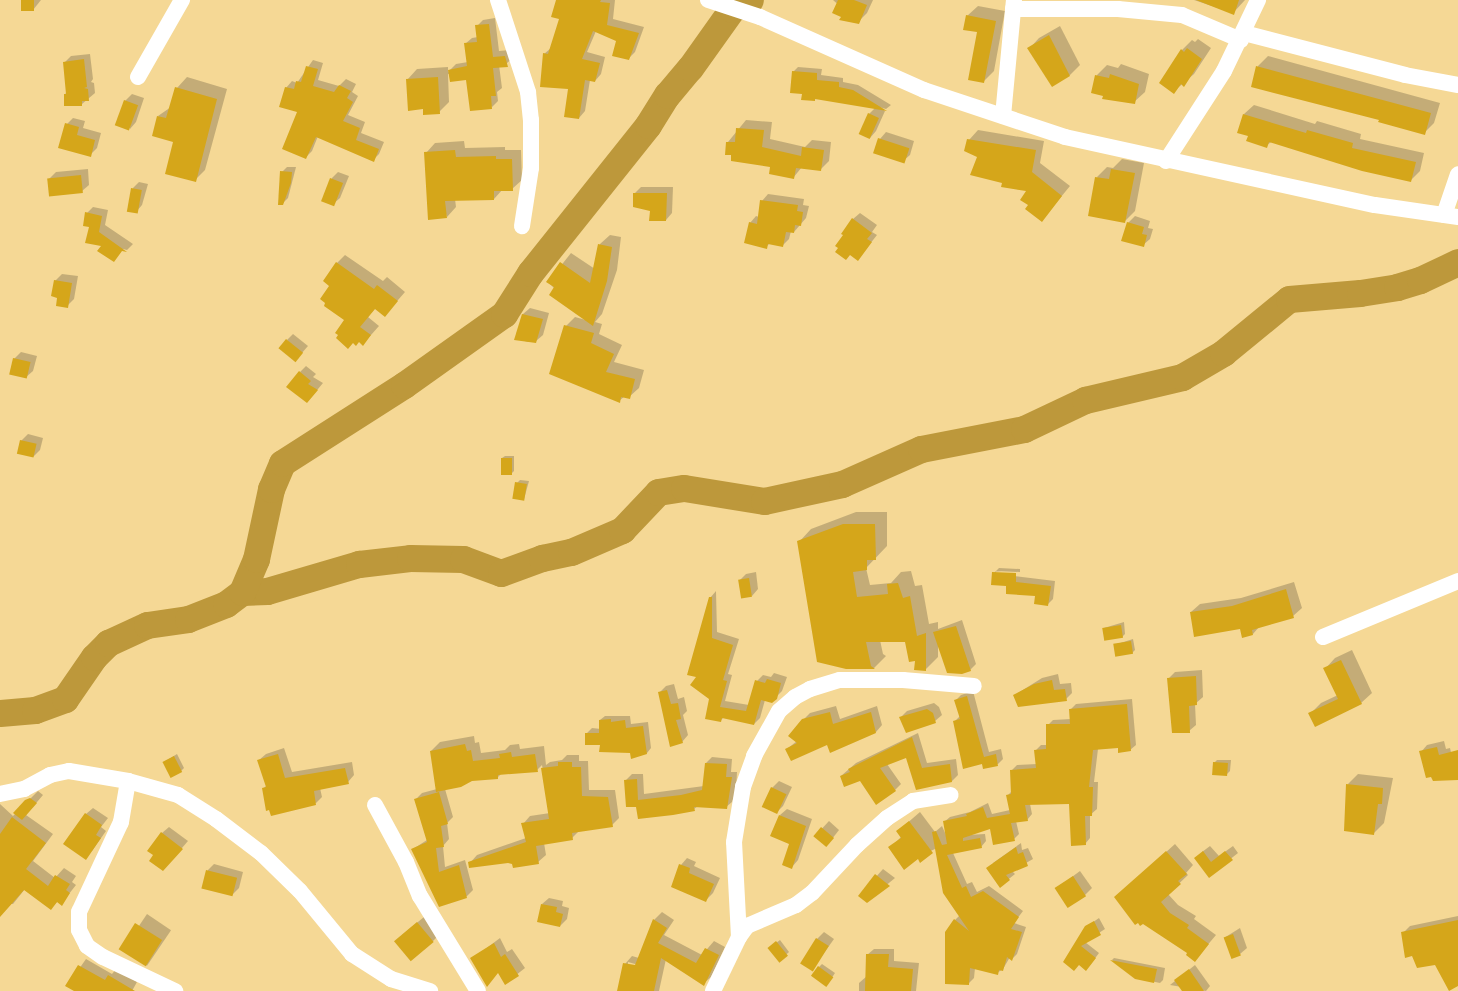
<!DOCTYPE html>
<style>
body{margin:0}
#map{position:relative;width:1458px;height:991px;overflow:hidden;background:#f5d895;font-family:"Public Sans",sans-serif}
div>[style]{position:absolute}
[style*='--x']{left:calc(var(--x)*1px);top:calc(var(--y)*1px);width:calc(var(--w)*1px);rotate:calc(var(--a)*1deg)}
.shadow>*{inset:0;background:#0003;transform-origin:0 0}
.river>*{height:27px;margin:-13.5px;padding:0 13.5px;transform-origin:13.5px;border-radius:13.5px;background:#bd983b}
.building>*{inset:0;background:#d5a61a;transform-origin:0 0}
.minor>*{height:16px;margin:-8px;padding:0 8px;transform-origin:8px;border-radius:8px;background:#fff}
span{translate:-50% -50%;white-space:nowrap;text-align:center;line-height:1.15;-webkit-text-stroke:4.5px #fde6b1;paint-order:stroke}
</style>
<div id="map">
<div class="shadow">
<i style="clip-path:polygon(22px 0,41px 0,33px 10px)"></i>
<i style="clip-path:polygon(557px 0,615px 0,613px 19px,644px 27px,635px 52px,629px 58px,617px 40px,596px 31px,587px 52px,605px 57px,601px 74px,595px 81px,590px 80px,585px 111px,579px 118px,570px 87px,544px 54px,551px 48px,561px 18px)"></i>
<i style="clip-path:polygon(833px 0,873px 0,867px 13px,858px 22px)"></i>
<i style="clip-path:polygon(1194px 0,1245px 0,1233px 13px)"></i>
<i style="clip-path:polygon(978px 6px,1005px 11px,994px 71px,984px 81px,979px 31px,967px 16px)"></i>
<i style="clip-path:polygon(495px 18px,499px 51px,511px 50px,514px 57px,507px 63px,499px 65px,502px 88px,497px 92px,498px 101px,492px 107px,468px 78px,450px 74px,448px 74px,449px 102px,439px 112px,424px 108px,407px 80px,417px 69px,448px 67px,448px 72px,456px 64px,468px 62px,465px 44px,472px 38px,478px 37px,477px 26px,483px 20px)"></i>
<i style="clip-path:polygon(1060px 26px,1080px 65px,1070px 75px,1052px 85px,1029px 49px,1039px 38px)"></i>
<i style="clip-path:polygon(1198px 39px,1211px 48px,1194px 74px,1173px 92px,1182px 50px,1192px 40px,1195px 42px)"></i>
<i style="clip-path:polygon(90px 54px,93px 79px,91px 82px,94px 83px,95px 93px,82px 104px,65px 94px,68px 92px,64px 63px,71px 56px)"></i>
<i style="clip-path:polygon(1268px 56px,1440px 103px,1434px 123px,1424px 133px,1381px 119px,1253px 86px,1258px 66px)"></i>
<i style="clip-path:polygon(313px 60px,323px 63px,318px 80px,339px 86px,346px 79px,356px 84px,352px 92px,358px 96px,348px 115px,365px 122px,361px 133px,384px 142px,379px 154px,373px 160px,318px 136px,312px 151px,306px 157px,299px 111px,286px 88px,292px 81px,297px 83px)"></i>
<i style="clip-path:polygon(1121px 64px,1149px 74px,1145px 92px,1134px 102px,1093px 92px,1097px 75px,1107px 65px,1118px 68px)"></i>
<i style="clip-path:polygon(798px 67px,822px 69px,821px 75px,843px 78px,843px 82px,858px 85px,891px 105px,886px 109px,879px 107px,885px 111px,876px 131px,870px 138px,869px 114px,876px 107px,817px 98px,814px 100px,803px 93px,793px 72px)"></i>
<i style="clip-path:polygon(187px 77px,227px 89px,205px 170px,195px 180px,175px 140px,158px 116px,171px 107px,177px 88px)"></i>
<i style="clip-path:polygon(132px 94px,144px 98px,136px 122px,130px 129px,125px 101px)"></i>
<i style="clip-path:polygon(1254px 105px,1315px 124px,1317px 121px,1361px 134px,1360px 139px,1424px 153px,1420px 171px,1411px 180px,1271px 142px,1266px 146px,1250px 135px,1244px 114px)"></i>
<i style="clip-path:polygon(73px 118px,85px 121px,83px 128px,101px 133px,97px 148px,90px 155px,67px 124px)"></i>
<i style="clip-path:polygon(746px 120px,772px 122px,770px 139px,805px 147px,812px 140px,831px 142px,829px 161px,821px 169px,802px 167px,793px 178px,772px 166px,732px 154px,728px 142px)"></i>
<i style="clip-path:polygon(978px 130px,1044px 141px,1040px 163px,1070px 186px,1042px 220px,1030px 205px,1029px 190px,979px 156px,969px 140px)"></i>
<i style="clip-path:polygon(886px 132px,914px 141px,910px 155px,903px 161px,880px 139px)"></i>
<i style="clip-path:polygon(464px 141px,465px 148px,505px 147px,505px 150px,521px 150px,522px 180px,512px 189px,503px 189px,494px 199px,455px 199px,456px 207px,447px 217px,426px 153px,435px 143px)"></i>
<i style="clip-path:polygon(1122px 159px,1144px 163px,1135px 211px,1125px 221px,1097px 177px,1107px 167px,1113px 168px)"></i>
<i style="clip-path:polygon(287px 167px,296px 167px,288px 198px,282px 204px,282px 172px)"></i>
<i style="clip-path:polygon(88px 169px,89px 185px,82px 191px,49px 179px,56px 172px)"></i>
<i style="clip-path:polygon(338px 172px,349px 176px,340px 198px,333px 204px,323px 200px,332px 178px)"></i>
<i style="clip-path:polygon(139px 182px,148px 184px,142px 205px,136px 212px,133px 188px)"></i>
<i style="clip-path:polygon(641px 187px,673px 187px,672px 213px,666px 220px,634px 194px)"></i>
<i style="clip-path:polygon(768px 194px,804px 199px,803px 205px,809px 206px,806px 218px,794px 232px,791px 231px,789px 239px,783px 245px,770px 243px,766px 247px,750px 223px,756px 216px,759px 217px,762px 201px)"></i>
<i style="clip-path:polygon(93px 207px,108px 210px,105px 225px,133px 244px,127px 250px,123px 249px,114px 260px,90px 226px,87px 213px)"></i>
<i style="clip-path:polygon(860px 213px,877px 225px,872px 232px,877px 235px,858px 259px,840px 248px,853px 219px)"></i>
<i style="clip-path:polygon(1135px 216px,1150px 221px,1148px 228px,1153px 229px,1150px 239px,1143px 245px,1128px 223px)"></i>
<i style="clip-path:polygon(610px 235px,621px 237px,617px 270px,602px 314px,595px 322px,602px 324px,599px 334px,622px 345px,614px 362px,644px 370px,639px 388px,629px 397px,625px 396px,619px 401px,566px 326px,575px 317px,586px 320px,548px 282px,571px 253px,595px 269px,600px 244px)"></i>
<i style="clip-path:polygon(345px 255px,383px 281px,387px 277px,405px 292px,385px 315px,376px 307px,368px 317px,379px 326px,363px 344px,347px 320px,331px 286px,337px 263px)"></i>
<i style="clip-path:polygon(62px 274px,78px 276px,74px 299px,67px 306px,55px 281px)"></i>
<i style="clip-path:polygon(530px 308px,549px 313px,543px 335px,536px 341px,529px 342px,516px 339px,523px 314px)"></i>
<i style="clip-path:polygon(293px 334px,308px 346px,301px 354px,287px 340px)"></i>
<i style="clip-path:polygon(21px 352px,37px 356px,33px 371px,26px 377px,14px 359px)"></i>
<i style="clip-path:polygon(306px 366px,316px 374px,313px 377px,323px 383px,313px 395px,300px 372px)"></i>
<i style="clip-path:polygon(28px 434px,43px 438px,40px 450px,33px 457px,21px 441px)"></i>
<i style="clip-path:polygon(505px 456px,514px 456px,514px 471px,511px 474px,502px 458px)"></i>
<i style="clip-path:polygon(520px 480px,529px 481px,524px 499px,517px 483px)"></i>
<i style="clip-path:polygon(856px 512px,887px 512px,887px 546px,866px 568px,870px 585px,891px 583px,901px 572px,911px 571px,915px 586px,922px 585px,929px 624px,938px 622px,938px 629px,962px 620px,976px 664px,970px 670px,938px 644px,938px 657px,925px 670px,906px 640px,880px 640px,883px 654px,886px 656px,874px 668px,846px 668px,799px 542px,811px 529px)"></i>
<i style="clip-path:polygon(999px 568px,1020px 569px,1020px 572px,996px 571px,996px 574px,1055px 581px,1053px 599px,1048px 604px,1036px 595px,1007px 584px,994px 573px)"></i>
<i style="clip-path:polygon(756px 572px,758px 589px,752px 596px,740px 580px,746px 574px)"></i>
<i style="clip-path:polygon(1294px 582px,1302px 608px,1293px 616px,1259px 627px,1253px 634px,1241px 627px,1191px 612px,1200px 604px,1241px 598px)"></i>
<i style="clip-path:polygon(716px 591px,717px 632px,739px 639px,728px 674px,732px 675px,725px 701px,749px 705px,757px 681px,763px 675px,771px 677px,774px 673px,787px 677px,782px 691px,771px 702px,765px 700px,760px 718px,754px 724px,724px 717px,721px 720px,699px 676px,710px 598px)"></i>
<i style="clip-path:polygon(1124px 622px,1125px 634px,1122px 637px,1104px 628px)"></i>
<i style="clip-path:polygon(1133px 639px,1135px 650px,1132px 653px,1114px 645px)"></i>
<i style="clip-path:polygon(1352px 650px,1372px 693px,1361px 703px,1310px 714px,1321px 703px,1338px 695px,1325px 669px,1335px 658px)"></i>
<i style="clip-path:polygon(1202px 670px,1203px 697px,1195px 704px,1196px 725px,1189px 731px,1169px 678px,1175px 672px)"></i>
<i style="clip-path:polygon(1058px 674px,1060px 684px,1071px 683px,1072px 693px,1066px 699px,1015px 695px,1042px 678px)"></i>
<i style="clip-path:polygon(674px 684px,678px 699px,684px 697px,687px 711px,683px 715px,688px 735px,682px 742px,659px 693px,666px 686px)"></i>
<i style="clip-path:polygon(973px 691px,989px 752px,1001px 749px,1003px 759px,998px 764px,984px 767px,955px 721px,960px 716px,956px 700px,961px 695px)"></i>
<i style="clip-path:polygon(1132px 699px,1136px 745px,1130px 750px,1119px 747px,1098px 749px,1094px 782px,1098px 782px,1097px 809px,1090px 815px,1090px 838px,1085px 844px,1071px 803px,1030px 804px,1032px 814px,1027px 820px,1016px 821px,1019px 834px,1014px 839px,991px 828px,967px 835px,985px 834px,986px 841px,981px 847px,953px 853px,967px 884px,972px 882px,977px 892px,989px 886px,1023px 911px,1014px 923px,1026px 927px,1017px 954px,1012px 959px,1010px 957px,1003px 969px,997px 973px,975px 968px,974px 978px,969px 983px,955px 920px,960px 915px,937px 848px,918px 857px,890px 848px,902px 836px,898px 831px,920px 812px,935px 832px,942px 826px,946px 835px,944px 822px,950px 817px,970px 812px,988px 803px,992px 814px,1010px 810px,1008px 795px,1013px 790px,1012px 770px,1017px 765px,1037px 764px,1035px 751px,1041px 745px,1048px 745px,1048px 725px,1053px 720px,1071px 719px,1070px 710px,1076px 704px)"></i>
<i style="clip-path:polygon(934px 703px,939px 707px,942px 715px,935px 721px,900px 718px,907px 711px)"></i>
<i style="clip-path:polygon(836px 706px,840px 719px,877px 706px,882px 725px,876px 732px,787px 749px,797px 741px,803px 720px,810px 713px)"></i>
<i style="clip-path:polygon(605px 716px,630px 716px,631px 724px,648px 722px,651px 748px,647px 753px,631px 752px,601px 743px,587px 733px,592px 728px,601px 729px,600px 720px)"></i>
<i style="clip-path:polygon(918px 733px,927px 763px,956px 759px,958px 775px,952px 781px,917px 788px,907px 756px,887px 764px,901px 784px,895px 790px,861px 779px,841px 776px,856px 763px)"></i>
<i style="clip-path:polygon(474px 736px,475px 743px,479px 742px,481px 753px,505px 750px,510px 745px,519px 744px,520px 749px,544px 746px,546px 765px,550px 762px,562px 760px,567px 755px,579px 755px,579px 761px,588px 761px,589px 790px,615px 790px,619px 818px,612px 825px,580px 830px,572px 838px,544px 843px,546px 855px,538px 862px,470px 863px,477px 855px,526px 838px,523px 824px,530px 816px,550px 813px,542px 765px,537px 770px,502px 773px,497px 778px,471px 780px,445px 789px,453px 817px,447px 823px,449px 839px,443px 846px,445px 867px,465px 860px,473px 890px,467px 896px,440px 905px,413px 849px,427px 840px,416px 799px,422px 793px,437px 789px,431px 751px,440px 742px)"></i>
<i style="clip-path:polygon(1444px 741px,1446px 749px,1450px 748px,1455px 770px,1421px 752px,1427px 745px)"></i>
<i style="clip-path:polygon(284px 748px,292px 772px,352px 762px,354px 775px,348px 782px,320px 788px,322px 797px,316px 803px,263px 789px,267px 785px,259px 760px,266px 754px)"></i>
<i style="clip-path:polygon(177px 754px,184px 768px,181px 771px,164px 762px)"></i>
<i style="clip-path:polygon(712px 757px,732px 759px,731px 772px,737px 772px,736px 791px,732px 802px,726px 807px,698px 806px,694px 809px,638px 806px,626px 780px,632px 774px,643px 774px,644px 794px,704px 786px,706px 763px)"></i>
<i style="clip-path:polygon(1217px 760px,1231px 760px,1230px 771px,1227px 774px,1214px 763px)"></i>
<i style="clip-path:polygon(1358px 774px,1393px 778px,1384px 823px,1374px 833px,1348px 784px)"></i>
<i style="clip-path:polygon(779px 781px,792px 787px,783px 806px,777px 812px,772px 788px)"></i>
<i style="clip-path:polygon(38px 791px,43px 795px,26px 815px,53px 834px,33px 861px,55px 878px,64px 868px,76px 876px,72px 882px,76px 885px,61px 904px,58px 901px,51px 908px,25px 889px,13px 904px,0 904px,0 804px,13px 816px)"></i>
<i style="clip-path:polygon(93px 808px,108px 818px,101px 827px,106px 831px,92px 851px,86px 814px)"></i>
<i style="clip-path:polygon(787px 809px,812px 819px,798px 860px,792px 867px,790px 843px,780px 815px)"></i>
<i style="clip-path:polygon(829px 821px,839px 830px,832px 839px,817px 834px)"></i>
<i style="clip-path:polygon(169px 827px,188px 841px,169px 863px,162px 833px)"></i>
<i style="clip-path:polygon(1021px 843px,1022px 850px,1028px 848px,1033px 859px,1012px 871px,1015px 874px,1000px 886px,993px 863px)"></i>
<i style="clip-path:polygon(1175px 844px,1193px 865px,1186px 873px,1188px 875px,1168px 894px,1178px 905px,1196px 916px,1194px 919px,1216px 935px,1195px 960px,1124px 890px)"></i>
<i style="clip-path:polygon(1210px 846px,1219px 856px,1233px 846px,1238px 853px,1209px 876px,1202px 852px)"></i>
<i style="clip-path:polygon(687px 858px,696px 862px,694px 866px,720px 878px,713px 893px,706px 900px,681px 865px)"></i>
<i style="clip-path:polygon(214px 864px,243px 872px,239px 888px,232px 895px,203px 886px,208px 870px)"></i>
<i style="clip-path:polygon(883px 869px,895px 878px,867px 901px,860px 895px)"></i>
<i style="clip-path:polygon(1080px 871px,1092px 888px,1085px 895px,1057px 888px)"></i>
<i style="clip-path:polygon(549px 898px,563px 901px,562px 906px,569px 908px,567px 919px,560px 926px,542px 904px)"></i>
<i style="clip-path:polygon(evenodd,662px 912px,674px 920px,664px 935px,702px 955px,714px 941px,725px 947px,711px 977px,703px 984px,666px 959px,659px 991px,620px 991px,625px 964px,632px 956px,639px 958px,654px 920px,662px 912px,628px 962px,642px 966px,628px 966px,628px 962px)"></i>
<i style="left:147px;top:914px;width:29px;height:43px;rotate:34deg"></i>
<i style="clip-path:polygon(1458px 916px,1458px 984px,1403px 933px,1410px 926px)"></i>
<i style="clip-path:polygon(424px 917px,439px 935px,433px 941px,402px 935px)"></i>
<i style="clip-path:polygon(1099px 918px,1105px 929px,1085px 942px,1099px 953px,1090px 965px,1079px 963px,1074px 969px,1086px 927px)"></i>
<i style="clip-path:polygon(1240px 928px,1247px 948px,1240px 954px,1224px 938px)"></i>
<i style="clip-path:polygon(824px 932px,834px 939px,812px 970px,817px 939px)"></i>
<i style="clip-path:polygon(500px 938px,507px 952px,512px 949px,525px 968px,506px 983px,499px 972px,472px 959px)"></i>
<i style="clip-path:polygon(780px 940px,789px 952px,779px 961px,772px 946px)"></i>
<i style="clip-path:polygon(874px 949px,894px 949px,894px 961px,919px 963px,916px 991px,859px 991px,859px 983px,867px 976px,867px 955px)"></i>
<i style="clip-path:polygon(1114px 958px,1165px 968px,1163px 980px,1160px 983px,1136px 978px,1112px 960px)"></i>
<i style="clip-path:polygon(86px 959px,112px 974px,116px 969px,137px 982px,132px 991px,77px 991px,67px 986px)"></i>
<i style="clip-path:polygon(822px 964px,835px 973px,829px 982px,819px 967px)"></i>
<i style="clip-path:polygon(1195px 965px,1210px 986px,1206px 991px,1170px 985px)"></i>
</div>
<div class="river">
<i style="--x:242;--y:592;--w:25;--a:-2"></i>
<i style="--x:267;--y:591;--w:96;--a:-16.4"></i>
<i style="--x:359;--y:564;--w:51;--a:-6.7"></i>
<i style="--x:410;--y:558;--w:53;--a:1.1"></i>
<i style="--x:463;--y:559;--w:40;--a:20.2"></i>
<i style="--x:501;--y:573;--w:44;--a:-20.1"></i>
<i style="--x:542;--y:558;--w:30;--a:-12"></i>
<i style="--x:571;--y:552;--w:56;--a:-23.3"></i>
<i style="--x:622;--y:530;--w:52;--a:-46.5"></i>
<i style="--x:658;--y:492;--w:26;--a:-9"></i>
<i style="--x:684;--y:488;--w:81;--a:9.2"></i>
<i style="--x:764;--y:501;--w:80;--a:-12.3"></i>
<i style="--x:842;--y:484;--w:86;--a:-23.9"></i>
<i style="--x:921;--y:449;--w:105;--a:-11"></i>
<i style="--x:1024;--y:429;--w:68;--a:-25.4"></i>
<i style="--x:1085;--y:400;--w:100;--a:-13.3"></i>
<i style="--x:1182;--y:377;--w:48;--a:-30.3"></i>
<i style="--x:1223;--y:353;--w:85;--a:-39.3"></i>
<i style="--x:1289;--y:299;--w:71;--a:-4.8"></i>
<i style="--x:1360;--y:293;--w:37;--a:-9"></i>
<i style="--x:1397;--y:287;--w:24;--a:-17"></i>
<i style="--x:1420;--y:280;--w:42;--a:-25.3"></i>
<i style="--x:0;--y:713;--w:35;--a:-5"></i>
<i style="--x:35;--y:710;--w:32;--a:-20"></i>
<i style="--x:65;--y:699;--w:51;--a:-55.4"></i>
<i style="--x:94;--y:657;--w:20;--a:-45"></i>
<i style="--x:108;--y:643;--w:43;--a:-24.8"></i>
<i style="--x:147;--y:625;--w:41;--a:-8.3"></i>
<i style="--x:188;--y:619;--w:41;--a:-21.5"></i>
<i style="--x:226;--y:604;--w:20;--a:-37"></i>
<i style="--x:242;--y:592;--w:36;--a:-67"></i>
<i style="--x:256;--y:559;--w:72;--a:-77.9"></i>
<i style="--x:271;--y:489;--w:28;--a:-67"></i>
<i style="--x:282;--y:463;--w:145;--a:-32.6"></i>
<i style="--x:404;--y:385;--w:123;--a:-35.4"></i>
<i style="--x:504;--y:314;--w:49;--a:-57.6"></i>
<i style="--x:530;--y:273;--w:189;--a:-51.4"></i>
<i style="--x:648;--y:125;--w:36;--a:-58"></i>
<i style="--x:667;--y:95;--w:35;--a:-50"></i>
<i style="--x:690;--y:68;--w:72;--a:-54.6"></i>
<i style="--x:732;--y:9;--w:20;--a:-27"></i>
</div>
<div class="building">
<i style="left:21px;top:0;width:13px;height:11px"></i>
<i style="clip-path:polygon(556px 0,601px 0,600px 2px,610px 3px,607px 25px,639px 33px,629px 60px,612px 56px,616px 41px,593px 31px,582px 59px,600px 63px,595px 82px,585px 80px,579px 119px,564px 117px,568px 89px,540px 87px,543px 53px,548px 54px,559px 19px,551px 17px)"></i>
<i style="clip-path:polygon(838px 0,854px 0,867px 5px,859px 24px,839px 20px,841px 17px,832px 13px)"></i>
<i style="clip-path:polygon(1196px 0,1239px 0,1234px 15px)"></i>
<i style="clip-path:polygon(966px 15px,996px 21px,984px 83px,968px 80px,977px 32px,963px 30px)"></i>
<i style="clip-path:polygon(489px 24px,493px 57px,505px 56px,508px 67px,493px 68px,496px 96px,491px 96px,492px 109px,470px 111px,466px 80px,450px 82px,448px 70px,467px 66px,464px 43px,477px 42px,475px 25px)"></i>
<i style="clip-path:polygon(1049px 35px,1070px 76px,1052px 87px,1027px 48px)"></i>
<i style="clip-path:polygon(1187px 48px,1202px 59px,1184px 87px,1181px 84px,1174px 94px,1159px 83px,1181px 49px,1184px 52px)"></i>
<i style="clip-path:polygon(84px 59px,87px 87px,84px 88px,88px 89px,89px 101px,82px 101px,82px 106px,64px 106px,64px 94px,66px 94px,63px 62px)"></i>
<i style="clip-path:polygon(306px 66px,318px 69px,313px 86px,334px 92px,339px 85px,351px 91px,347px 98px,353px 102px,343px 121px,360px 128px,356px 140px,379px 149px,374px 162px,316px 137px,306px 159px,282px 149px,297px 112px,279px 107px,285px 87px,294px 89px,296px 81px,301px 82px)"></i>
<i style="clip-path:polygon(1256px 66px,1431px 113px,1425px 135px,1378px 122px,1379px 120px,1251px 87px)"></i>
<i style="clip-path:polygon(792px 71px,817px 73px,817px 80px,839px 82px,839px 87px,853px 90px,887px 111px,815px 99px,815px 101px,801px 100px,802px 94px,790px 93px)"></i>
<i style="clip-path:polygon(1110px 74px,1139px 84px,1135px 104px,1102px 99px,1103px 96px,1091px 93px,1095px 75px,1109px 78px)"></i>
<i style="clip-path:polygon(438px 77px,440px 114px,423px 115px,423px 109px,408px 111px,406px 79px)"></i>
<i style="clip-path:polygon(175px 87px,217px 99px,196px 182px,165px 174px,173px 142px,152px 136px,157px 116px,166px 118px)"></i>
<i style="left:124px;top:100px;width:15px;height:27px;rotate:20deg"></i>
<i style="left:868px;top:113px;width:12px;height:23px;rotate:24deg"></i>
<i style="clip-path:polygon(1243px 114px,1306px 133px,1307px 130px,1353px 143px,1352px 148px,1416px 162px,1411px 182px,1362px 171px,1269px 142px,1267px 148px,1246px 141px,1248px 136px,1237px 133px)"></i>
<i style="clip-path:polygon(65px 123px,79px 127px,77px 135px,95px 140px,91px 157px,58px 148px)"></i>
<i style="clip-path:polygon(736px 128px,764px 130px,762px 147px,801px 156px,802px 147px,824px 150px,821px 171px,796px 168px,794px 179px,769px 174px,770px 167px,731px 161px,731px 155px,725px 155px,726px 142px,735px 142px)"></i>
<i style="left:878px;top:138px;width:33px;height:16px;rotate:18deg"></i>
<i style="clip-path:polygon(967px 139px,1036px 150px,1032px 172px,1062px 196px,1042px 222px,1025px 209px,1028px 205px,1020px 200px,1026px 191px,1001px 187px,1002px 183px,970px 175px,977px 157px,964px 151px)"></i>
<i style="clip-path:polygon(455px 150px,456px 157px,496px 156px,496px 159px,512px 159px,513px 191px,494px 191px,494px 200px,445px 201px,447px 218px,428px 220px,424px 152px)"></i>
<i style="clip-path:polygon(1111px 169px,1135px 173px,1125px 223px,1088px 216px,1095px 177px,1109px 179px)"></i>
<i style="clip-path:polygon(280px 171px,292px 172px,291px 183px,283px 205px,278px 205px)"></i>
<i style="left:81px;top:175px;width:18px;height:34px;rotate:84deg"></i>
<i style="left:330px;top:178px;width:14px;height:25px;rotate:21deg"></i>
<i style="left:131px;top:188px;width:11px;height:24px;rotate:10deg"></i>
<i style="clip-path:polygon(633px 193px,667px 193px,666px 221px,649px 221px,650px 211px,633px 207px)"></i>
<i style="clip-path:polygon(760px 200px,798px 205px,797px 211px,803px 212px,801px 226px,795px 225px,794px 233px,786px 232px,783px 247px,768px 244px,767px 249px,744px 243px,749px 222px,757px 224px)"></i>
<i style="clip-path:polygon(85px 212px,102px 216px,99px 232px,127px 252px,122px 251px,114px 262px,97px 251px,101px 246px,85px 243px,89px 227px,83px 226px)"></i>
<i style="clip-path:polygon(852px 218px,872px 233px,867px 239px,872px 242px,858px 261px,850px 255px,846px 260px,835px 252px,838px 248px,835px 246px,843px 235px,841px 234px)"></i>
<i style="clip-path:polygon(1127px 222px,1144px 227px,1142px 234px,1147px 235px,1144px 247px,1121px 241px)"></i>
<i style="clip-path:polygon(598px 244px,612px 247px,607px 281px,593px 326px,549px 295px,554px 287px,546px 282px,560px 262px,590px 283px)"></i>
<i style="clip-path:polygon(336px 262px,374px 289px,377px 285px,398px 301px,385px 317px,375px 309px,360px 327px,371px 335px,363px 346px,359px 342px,356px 346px,353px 343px,348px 349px,336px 338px,338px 335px,335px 333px,344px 320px,324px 306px,325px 303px,320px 299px,329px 286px,323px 281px)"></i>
<i style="clip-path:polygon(54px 280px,72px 283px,68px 308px,56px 306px,57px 298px,51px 296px)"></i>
<i style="clip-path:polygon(522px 314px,543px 319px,536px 343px,514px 340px)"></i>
<i style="clip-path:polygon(564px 325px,594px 333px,591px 343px,614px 354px,606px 372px,635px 379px,630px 399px,621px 397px,620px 403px,549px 374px)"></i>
<i style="left:286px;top:339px;width:22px;height:12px;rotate:39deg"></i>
<i style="left:13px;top:358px;width:18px;height:17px;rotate:13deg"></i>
<i style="clip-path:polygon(299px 371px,311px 381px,308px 384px,318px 390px,307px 403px,286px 387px)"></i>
<i style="left:20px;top:440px;width:17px;height:14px;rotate:13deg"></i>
<i style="left:501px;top:458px;width:11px;height:17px"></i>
<i style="left:515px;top:482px;width:12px;height:17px;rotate:9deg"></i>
<i style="clip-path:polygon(843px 524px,875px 524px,876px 560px,867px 560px,867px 570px,853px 572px,857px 597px,888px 594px,887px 584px,898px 583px,903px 598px,910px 596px,917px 636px,926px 633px,926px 671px,914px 670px,915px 661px,909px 662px,905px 642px,866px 642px,871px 666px,875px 669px,846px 669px,817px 662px,797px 541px)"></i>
<i style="clip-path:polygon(992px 572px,1016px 573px,1016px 582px,1051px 586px,1048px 606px,1034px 604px,1035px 596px,1006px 594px,1006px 586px,991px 585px)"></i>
<i style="left:749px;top:578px;width:19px;height:11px;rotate:81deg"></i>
<i style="clip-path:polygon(1286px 589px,1294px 618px,1252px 630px,1253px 635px,1242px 638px,1240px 629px,1194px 637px,1190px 612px,1232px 606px)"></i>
<i style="clip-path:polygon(709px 597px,712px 597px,712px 638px,733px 645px,723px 680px,727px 681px,720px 707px,746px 711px,755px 680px,765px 683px,767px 679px,781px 683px,777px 699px,772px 703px,761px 700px,754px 725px,722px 718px,721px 722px,705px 719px,709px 699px,690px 685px,696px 677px,687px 675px)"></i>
<i style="left:1121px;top:625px;width:13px;height:19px;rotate:81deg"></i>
<i style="clip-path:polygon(956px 626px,971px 671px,962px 674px,947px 673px,933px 632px)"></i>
<i style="left:1131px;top:641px;width:13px;height:18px;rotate:81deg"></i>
<i style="clip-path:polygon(1341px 660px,1362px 704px,1315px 727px,1308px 713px,1338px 699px,1323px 668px)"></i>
<i style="clip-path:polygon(1196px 676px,1197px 705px,1189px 706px,1190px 733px,1172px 733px,1167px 678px)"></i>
<i style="clip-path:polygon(1052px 680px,1054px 690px,1065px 689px,1067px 701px,1018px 707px,1013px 695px,1034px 684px)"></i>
<i style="clip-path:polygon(667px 690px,671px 704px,678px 703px,681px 719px,676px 720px,683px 743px,670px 747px,658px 692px)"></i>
<i style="clip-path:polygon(967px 696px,984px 757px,996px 754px,998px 766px,983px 769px,982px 764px,963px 769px,953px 721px,960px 719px,954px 700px)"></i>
<i style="clip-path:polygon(1127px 704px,1131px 751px,1118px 753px,1118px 748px,1093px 750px,1089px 787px,1093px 787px,1092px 816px,1085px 816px,1086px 845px,1071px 846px,1069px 804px,1025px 805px,1028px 821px,1011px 823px,1015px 841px,993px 845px,990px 829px,963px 838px,963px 841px,980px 838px,982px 848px,947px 855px,962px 888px,966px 886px,971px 897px,983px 891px,1019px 917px,1011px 929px,1022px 932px,1012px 961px,1007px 957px,1003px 971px,999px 970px,998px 975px,970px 968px,969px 985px,945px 984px,945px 932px,954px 919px,969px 931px,943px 893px,932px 832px,936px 831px,942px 845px,947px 844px,943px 821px,967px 816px,966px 814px,983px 807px,987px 818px,1010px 814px,1006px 795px,1011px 794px,1010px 770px,1036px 768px,1034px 750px,1046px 749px,1046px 724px,1070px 724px,1069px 709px)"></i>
<i style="clip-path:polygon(927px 709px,933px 713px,936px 723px,906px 733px,899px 717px)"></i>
<i style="clip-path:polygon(830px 712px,833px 724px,871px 712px,876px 733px,830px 753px,827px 745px,791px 761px,785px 749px,797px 743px,788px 736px,802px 719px)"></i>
<i style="clip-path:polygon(611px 719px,611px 722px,625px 720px,626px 728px,643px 726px,647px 754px,631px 759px,630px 753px,599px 752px,600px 745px,585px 745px,585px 733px,599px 733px,599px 720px)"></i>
<i style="clip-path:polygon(912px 737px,922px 768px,950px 764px,952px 782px,916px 790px,906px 758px,880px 768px,896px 791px,876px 805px,860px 781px,844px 787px,840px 776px,850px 772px,848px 769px)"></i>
<i style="clip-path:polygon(465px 744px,467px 751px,471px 750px,473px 761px,500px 758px,499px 754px,511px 752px,512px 757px,535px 754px,538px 772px,498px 775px,498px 779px,472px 781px,461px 787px,436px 792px,430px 751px)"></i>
<i style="clip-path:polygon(1437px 747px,1439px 755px,1458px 750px,1458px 780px,1433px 781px,1431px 777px,1426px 778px,1419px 751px)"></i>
<i style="clip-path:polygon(278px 754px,285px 778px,345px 768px,349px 784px,314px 791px,316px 805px,271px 816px,269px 810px,266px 811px,262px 788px,266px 787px,257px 760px)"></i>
<i style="left:174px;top:756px;width:18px;height:13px;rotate:63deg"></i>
<i style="clip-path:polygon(558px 762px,572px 762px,572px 767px,581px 767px,582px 796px,608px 797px,613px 827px,572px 833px,573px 840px,536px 846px,539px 864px,513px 868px,512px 864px,508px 863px,469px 868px,468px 862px,526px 842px,521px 823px,549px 819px,541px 768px,558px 766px)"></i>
<i style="left:1213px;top:762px;width:15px;height:13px;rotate:4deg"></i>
<i style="clip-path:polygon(705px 763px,727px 764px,726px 777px,732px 777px,727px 809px,694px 807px,695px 811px,673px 815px,638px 819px,636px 807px,626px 807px,624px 780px,637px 779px,638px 800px,681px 795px,702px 790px)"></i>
<i style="clip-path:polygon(1346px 784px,1383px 788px,1382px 804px,1378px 804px,1374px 835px,1344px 831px)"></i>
<i style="left:771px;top:787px;width:17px;height:22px;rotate:25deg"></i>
<i style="clip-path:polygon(439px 792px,448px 824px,441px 826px,444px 847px,436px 848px,439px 872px,459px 865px,467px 898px,439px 907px,411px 849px,427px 842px,414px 799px)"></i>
<i style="clip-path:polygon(30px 798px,37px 803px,22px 820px,13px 813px,25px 800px)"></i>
<i style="clip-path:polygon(85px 813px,102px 825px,96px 835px,101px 838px,86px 860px,63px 844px)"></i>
<i style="clip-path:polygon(779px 815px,806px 826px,792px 869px,782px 865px,789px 844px,770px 836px)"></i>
<i style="clip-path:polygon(12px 817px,46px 843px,26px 869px,48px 886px,55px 875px,70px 884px,66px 890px,70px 893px,62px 906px,57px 902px,51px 910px,24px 890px,0 917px,0 834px)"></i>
<i style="clip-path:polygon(909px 821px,933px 853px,920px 863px,918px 859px,904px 870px,888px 847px,901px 838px,896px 831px)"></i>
<i style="left:821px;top:827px;width:17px;height:12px;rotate:40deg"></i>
<i style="clip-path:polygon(161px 832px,183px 849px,163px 871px,149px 861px,153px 855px,147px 851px)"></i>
<i style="clip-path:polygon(1016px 847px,1018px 854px,1023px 852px,1028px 866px,1006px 875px,1010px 880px,1000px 888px,986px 868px)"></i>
<i style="clip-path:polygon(1166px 851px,1187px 874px,1178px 881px,1181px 884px,1161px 902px,1170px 913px,1189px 925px,1187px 928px,1209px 944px,1195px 962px,1186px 955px,1187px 953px,1143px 924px,1140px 926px,1138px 923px,1135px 925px,1114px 897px)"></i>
<i style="clip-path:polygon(1203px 851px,1211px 862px,1225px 851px,1233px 860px,1209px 878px,1194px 858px)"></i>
<i style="clip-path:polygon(679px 864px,690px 868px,689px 873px,714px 884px,706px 902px,671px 887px)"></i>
<i style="left:206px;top:870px;width:32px;height:19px;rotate:14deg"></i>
<i style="clip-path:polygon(875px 874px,890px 886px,867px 903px,858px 896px)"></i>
<i style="left:1073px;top:876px;width:24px;height:22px;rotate:57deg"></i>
<i style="clip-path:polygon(541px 904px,557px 907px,556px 912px,563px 914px,560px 927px,537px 922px)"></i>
<i style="clip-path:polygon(653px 919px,667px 928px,658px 943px,696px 963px,705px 948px,719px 955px,704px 986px,661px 958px,654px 991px,617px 991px,623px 963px,635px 965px)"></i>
<i style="clip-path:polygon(1458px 920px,1458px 986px,1449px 991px,1435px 965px,1417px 968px,1412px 956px,1405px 958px,1401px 932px)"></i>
<i style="clip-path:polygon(1094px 921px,1101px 935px,1081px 946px,1096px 958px,1086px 971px,1079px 965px,1074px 971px,1063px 962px,1085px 926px)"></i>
<i style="left:417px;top:922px;width:26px;height:30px;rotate:50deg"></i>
<i style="left:135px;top:923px;width:32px;height:31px;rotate:32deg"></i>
<i style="left:1233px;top:934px;width:23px;height:10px;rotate:70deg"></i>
<i style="left:816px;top:938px;width:15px;height:30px;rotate:32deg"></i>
<i style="left:776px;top:941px;width:19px;height:11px;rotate:51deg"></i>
<i style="clip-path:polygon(494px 943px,501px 957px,505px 954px,519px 976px,505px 985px,498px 973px,487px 987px,470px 958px)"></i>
<i style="clip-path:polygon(866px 954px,889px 954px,888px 967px,913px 969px,911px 991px,865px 991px)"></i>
<i style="clip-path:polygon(1110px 960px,1157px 969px,1154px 983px,1135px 979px)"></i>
<i style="clip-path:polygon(78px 965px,105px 980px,108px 975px,135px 991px,74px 991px,65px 986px)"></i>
<i style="left:818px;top:966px;width:19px;height:12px;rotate:36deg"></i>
<i style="clip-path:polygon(1189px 969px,1204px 991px,1182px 991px,1174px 980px)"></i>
</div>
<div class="minor">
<i style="--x:498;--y:0;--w:97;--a:71.9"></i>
<i style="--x:528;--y:92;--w:28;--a:84"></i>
<i style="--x:531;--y:120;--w:48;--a:90"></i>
<i style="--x:531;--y:168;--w:59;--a:98.8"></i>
<i style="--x:708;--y:0;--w:55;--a:18.1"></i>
<i style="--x:760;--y:17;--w:180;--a:24"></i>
<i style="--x:924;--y:90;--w:149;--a:18.4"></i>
<i style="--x:1065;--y:137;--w:317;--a:12.4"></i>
<i style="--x:1375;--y:205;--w:84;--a:8.2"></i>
<i style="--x:1013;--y:9;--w:105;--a:0"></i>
<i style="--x:1118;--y:9;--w:64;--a:5.4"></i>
<i style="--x:1182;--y:15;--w:64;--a:23"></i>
<i style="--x:1244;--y:33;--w:166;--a:14.6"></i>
<i style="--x:1405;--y:75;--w:54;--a:10.7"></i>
<i style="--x:138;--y:77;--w:89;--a:-60.3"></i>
<i style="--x:1003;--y:116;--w:117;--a:-84.6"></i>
<i style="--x:1166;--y:161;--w:107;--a:-57.2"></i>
<i style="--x:1224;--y:71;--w:79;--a:-64.4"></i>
<i style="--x:1444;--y:215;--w:43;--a:-71.1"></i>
<i style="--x:1323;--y:637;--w:146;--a:-22.5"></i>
<i style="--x:128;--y:781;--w:42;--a:99.7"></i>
<i style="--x:121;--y:822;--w:99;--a:115"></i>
<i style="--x:79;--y:912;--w:18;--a:90"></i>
<i style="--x:79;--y:930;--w:18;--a:63"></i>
<i style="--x:87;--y:946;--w:19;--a:35"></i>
<i style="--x:103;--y:957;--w:80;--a:25.3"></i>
<i style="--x:0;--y:794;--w:25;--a:-12"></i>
<i style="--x:24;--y:789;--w:30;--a:-28"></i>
<i style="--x:50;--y:775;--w:19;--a:-12"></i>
<i style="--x:69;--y:771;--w:60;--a:9.6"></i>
<i style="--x:128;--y:781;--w:52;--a:15.6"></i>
<i style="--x:178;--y:795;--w:45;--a:32.3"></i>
<i style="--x:216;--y:819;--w:56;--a:37.1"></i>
<i style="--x:261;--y:853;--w:54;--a:44.3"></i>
<i style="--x:300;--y:891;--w:82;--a:50.5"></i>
<i style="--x:352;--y:954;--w:46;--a:32.7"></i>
<i style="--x:391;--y:979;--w:41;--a:17.1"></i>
<i style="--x:375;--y:805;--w:65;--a:61.5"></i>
<i style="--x:406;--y:862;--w:37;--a:68"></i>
<i style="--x:420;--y:896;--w:111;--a:58.6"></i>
<i style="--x:739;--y:937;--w:95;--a:-93"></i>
<i style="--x:734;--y:842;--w:56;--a:-80.7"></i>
<i style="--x:743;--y:787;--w:33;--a:-70"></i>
<i style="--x:754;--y:756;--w:51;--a:-60.9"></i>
<i style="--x:779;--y:711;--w:21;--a:-41"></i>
<i style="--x:795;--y:697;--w:17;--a:-28"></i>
<i style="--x:810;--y:689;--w:31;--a:-17"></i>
<i style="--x:840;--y:680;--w:63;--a:0"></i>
<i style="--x:903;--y:680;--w:71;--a:4.8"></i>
<i style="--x:713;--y:991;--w:60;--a:-64.3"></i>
<i style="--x:739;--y:937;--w:14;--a:-54"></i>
<i style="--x:747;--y:926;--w:53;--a:-23.2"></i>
<i style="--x:796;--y:905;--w:20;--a:-37"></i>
<i style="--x:812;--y:893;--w:66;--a:-46.8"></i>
<i style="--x:857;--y:845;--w:40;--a:-42"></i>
<i style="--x:887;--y:818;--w:31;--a:-33"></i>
<i style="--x:913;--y:801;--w:38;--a:-9"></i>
</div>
</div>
